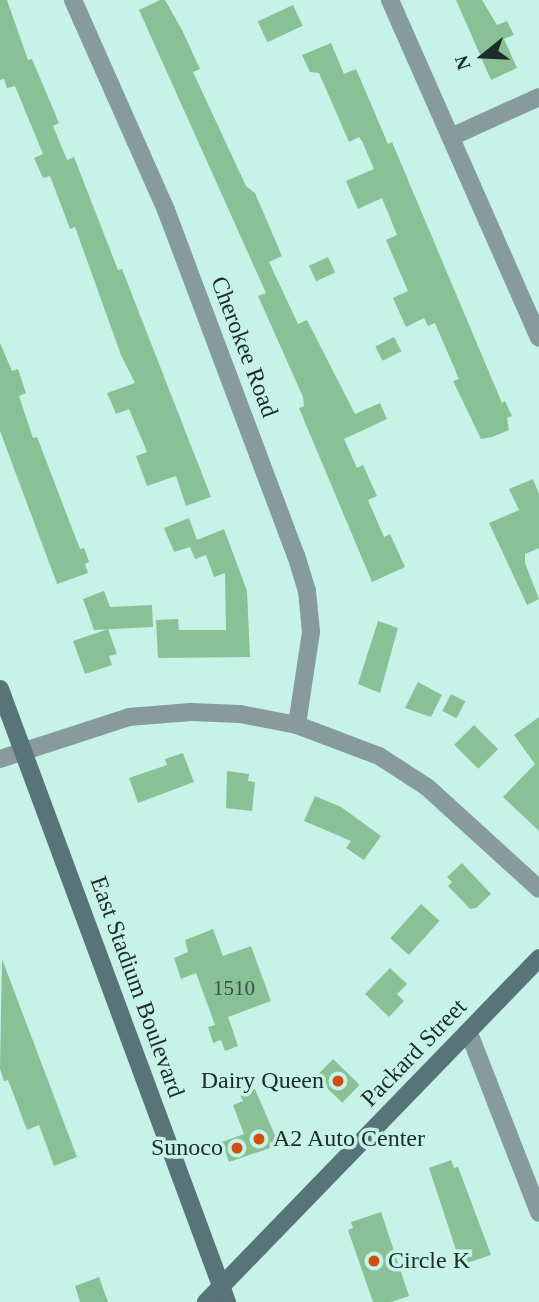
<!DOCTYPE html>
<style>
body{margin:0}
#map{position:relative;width:539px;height:1302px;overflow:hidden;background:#c6f2e8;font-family:"Times New Roman",serif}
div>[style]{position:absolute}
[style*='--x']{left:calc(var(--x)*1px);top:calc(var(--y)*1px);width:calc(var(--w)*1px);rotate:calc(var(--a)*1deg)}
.building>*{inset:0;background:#89c196;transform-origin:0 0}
.minor>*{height:18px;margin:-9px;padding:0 9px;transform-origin:9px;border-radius:9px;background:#879a9c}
.secondary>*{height:18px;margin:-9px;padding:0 9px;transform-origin:9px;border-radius:9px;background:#597478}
.dots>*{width:19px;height:19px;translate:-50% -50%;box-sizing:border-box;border:4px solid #c6f2e8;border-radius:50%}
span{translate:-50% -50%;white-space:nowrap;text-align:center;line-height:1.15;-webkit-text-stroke:7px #c6f2e8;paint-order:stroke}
.number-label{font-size:21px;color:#365144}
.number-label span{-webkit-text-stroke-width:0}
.street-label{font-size:24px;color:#1b2c29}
.poi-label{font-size:24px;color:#1b2c29}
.right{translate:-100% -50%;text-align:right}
.left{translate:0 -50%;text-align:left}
.north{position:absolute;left:448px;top:21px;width:70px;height:70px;-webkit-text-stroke:5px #c6f2e8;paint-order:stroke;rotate:252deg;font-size:19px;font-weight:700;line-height:28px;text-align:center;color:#1b2c29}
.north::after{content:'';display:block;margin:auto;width:24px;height:32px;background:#1b2c29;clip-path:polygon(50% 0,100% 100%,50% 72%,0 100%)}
</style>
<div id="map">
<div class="building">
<i style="clip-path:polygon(0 0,7px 0,28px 60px,32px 59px,59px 123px,53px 126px,67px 160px,74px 157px,118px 270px,122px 269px,211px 497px,186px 506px,176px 476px,147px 486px,136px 456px,147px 452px,129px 409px,116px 414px,107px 393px,135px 383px,121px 355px,75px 227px,70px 229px,50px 176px,43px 178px,34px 158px,43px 154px,15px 86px,7px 88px,4px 79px,0 80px)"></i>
<i style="clip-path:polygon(160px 0,165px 0,182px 30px,200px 69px,193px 72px,246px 186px,255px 193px,282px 256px,269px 262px,298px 324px,307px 320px,355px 414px,380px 403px,387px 419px,344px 439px,357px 468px,363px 465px,377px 496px,368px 500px,384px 537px,390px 534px,405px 567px,372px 582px,299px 408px,304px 406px,303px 397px,258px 296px,266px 293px,139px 10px)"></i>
<i style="clip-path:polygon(456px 0,482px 0,497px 25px,507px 21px,514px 35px,504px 39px,517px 68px,491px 80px)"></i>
<i style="left:293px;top:5px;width:23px;height:39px;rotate:65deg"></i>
<i style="clip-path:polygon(331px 43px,344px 74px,356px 69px,388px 144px,392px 142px,502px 403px,505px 401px,512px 416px,507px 418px,509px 430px,492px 437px,481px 439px,453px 381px,459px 379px,435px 323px,428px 326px,424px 318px,406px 327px,393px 298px,408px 291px,386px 240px,397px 235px,382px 198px,358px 209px,346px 181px,374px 169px,362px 141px,359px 137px,349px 142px,319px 73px,310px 72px,302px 55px)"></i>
<i style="left:328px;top:257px;width:17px;height:21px;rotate:65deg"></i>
<i style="left:394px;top:337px;width:16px;height:21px;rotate:63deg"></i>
<i style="clip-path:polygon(0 343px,12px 371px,18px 369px,26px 393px,19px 396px,33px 438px,37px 437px,80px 549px,84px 548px,89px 562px,85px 564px,88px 573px,57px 584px,0 431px)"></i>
<i style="clip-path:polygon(533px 479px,539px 494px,539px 548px,525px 554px,525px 563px,539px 599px,527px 605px,489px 523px,519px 510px,509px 489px)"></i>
<i style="clip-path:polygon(189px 518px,197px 540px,224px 529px,247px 591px,250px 657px,158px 658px,156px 620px,178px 619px,179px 630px,226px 630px,225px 573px,214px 577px,206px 555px,195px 559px,190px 547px,174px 552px,164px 528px)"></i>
<i style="clip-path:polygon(104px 591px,110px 607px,152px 605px,153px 627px,94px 630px,83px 599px)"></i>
<i style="clip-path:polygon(378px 621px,398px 628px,380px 693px,358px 684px)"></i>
<i style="clip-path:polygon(108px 629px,117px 654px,109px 656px,112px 665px,85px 674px,73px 641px)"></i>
<i style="clip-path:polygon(418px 682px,442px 695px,431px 717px,405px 708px)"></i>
<i style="left:451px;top:694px;width:16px;height:19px;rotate:27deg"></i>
<i style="clip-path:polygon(539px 717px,539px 831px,503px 797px,535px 764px,514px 735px)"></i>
<i style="left:474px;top:725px;width:34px;height:28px;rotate:45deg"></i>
<i style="clip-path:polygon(183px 753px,194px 782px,138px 803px,129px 778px,167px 765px,165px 759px)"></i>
<i style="clip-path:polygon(227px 771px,249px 774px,248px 781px,255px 782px,252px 811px,226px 808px)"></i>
<i style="clip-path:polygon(315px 796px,341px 807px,381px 836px,364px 860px,346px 848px,351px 841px,304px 821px)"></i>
<i style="clip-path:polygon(462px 863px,491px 894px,476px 908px,470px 909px,448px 886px,452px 882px,447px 877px)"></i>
<i style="left:421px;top:904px;width:25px;height:46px;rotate:42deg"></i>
<i style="clip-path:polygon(213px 929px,223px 956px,251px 946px,271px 1001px,228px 1017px,238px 1046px,225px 1051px,221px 1040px,213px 1043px,208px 1027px,215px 1025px,196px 973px,181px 979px,174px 958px,188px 952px,185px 940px)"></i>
<i style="clip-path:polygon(2px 959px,77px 1157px,54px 1166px,39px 1125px,27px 1130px,8px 1080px,4px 1081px,0 1069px)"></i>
<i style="clip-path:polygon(390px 968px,407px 984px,397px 994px,404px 1001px,389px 1017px,365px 994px)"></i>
<i style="left:333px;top:1059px;width:37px;height:25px;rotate:44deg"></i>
<i style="clip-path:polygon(255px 1089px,279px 1145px,229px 1162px,222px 1142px,244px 1134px,233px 1105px,243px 1101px,240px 1095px)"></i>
<i style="clip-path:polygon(451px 1160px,454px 1168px,458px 1167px,491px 1255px,461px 1265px,429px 1168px)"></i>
<i style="clip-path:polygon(381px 1212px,409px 1296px,391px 1302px,373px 1302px,348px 1230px,353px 1228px,351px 1222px)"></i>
<i style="clip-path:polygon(99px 1277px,108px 1302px,80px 1302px,75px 1286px)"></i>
</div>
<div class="minor">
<i style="--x:73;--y:0;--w:230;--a:66.1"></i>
<i style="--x:166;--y:210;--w:369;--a:69.4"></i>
<i style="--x:296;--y:555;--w:38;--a:73"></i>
<i style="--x:307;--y:591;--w:41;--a:84.4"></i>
<i style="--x:311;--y:632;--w:94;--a:98.6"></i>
<i style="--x:390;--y:0;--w:369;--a:66.2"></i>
<i style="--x:451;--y:137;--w:97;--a:-24.4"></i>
<i style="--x:0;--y:759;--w:136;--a:-18"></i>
<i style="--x:129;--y:717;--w:62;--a:-4.6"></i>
<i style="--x:191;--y:712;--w:49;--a:2.3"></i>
<i style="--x:240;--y:714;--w:58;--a:10.9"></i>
<i style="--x:297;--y:725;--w:88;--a:20.7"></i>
<i style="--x:379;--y:756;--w:57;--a:32.9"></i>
<i style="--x:427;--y:787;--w:151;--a:42.3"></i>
<i style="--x:469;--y:1033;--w:193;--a:68.7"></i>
</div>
<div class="secondary">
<i style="--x:0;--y:689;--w:654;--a:69.68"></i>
<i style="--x:206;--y:1302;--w:479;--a:-45.9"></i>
</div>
<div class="dots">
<i style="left:338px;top:1081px;background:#d24d0e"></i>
<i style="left:259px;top:1139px;background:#d24d0e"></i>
<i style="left:237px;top:1148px;background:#d24d0e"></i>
<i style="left:374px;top:1261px;background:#d24d0e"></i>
</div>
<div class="number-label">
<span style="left:234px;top:988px">1510</span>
</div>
<div class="street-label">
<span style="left:244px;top:347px;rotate:69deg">Cherokee Road</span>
<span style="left:137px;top:987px;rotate:70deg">East Stadium Boulevard</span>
<span style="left:414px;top:1053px;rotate:-46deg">Packard Street</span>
</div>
<div class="poi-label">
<span class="right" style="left:324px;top:1081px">Dairy Queen</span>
<span class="left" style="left:273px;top:1139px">A2 Auto Center</span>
<span class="right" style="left:223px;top:1148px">Sunoco</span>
<span class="left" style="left:388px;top:1261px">Circle K</span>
</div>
<div class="north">N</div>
</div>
